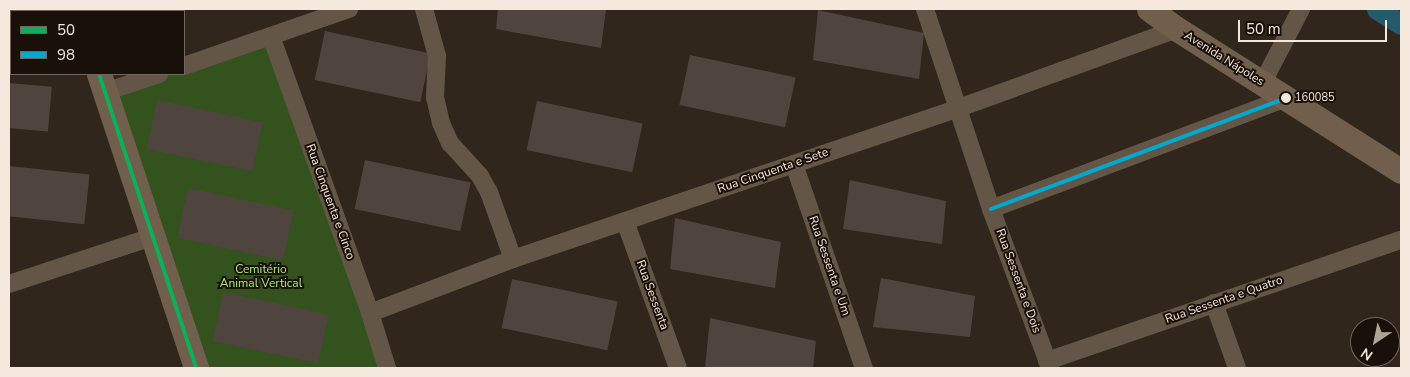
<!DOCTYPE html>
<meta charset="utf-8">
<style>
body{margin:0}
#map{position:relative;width:1410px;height:377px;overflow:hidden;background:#31261b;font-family:"Nunito Sans",sans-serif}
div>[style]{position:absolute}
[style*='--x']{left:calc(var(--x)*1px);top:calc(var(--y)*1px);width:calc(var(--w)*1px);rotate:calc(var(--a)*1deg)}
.green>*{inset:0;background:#33521e}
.canal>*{height:21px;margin:-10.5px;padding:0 10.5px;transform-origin:10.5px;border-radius:10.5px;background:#245a6c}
.building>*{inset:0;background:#4f453e;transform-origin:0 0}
.street>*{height:18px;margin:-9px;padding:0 9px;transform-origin:9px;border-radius:9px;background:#645647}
.secondary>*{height:25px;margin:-12.5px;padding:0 12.5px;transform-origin:12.5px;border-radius:12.5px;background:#6f5f4c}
.bus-1>*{height:4px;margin:-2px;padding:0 2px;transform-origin:2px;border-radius:2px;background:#0daf5c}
.bus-2>*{height:4px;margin:-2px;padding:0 2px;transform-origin:2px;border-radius:2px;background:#00a9ce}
.dots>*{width:14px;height:14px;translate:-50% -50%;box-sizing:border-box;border:2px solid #191109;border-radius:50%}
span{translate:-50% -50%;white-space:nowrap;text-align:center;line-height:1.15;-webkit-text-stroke:4px #191109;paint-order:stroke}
.bus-label{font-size:11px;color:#f5e8dd}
.left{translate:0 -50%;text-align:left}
.street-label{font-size:12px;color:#f5e8dd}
.park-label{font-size:12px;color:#a6e885}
.frame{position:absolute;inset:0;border:10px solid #f5e8dd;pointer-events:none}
.legend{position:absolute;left:10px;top:10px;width:175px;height:65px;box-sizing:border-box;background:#191109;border:1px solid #71675e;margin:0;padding:6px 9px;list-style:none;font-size:15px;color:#f5e8dd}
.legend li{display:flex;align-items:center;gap:10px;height:25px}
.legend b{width:25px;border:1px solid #71675e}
.north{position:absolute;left:1350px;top:317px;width:50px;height:50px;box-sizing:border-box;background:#191109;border:1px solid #71675e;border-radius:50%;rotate:214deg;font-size:14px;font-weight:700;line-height:20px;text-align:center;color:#f5e8dd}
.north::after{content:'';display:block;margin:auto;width:18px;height:22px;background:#b0a499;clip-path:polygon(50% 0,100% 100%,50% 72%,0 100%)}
.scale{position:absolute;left:1238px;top:20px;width:149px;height:22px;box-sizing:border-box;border:2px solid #f5e8dd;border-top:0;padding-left:6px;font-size:15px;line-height:18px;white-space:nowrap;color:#f5e8dd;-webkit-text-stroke:4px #191109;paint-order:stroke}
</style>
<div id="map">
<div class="green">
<i style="clip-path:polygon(271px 36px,387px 368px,196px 368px,105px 92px,159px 74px,184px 74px)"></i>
</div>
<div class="canal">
<i style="--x:1377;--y:9;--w:28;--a:32"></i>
</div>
<div class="building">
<i style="clip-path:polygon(9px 9px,16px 9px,11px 11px,11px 21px)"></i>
<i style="clip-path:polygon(498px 9px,606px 9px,601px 48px,496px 29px)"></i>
<i style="clip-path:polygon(818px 10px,924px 33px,919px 79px,813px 60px)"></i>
<i style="left:325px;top:31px;width:108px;height:50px;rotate:12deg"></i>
<i style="left:690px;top:55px;width:108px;height:51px;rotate:12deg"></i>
<i style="left:9px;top:83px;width:43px;height:45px;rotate:5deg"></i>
<i style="left:157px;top:100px;width:108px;height:50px;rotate:12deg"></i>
<i style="left:537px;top:101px;width:108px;height:50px;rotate:12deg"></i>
<i style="left:365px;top:160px;width:108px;height:50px;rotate:12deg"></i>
<i style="left:9px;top:166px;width:81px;height:50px;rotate:6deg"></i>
<i style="clip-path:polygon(850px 180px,946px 201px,942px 244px,843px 229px)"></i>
<i style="left:188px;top:188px;width:108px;height:51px;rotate:12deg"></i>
<i style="clip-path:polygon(675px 218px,781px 242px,775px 288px,670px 269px)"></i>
<i style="clip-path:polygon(881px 278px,975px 296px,970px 337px,873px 327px)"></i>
<i style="left:512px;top:279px;width:108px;height:50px;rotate:12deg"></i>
<i style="left:223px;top:292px;width:108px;height:50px;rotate:12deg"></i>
<i style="clip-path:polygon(710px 318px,816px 341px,813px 368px,705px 368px)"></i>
</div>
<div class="street">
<i style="--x:424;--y:9;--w:49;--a:74.5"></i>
<i style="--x:437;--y:56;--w:41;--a:92.8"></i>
<i style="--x:435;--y:97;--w:27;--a:77"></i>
<i style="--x:441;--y:123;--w:22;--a:66"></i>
<i style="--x:450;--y:143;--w:45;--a:47.7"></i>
<i style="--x:480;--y:176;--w:18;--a:61"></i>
<i style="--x:489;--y:192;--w:71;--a:70.3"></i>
<i style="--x:925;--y:9;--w:211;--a:71.7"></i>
<i style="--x:991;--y:209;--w:170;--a:69.6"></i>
<i style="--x:271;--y:36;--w:294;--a:70.3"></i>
<i style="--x:370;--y:313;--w:58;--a:72.8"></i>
<i style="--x:184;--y:66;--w:175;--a:-19.1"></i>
<i style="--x:1262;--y:84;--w:85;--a:-62.5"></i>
<i style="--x:105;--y:92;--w:57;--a:-18.4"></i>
<i style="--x:794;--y:164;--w:216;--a:71.1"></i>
<i style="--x:991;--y:209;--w:315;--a:-20.6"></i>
<i style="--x:625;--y:221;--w:156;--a:70.2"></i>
<i style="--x:9;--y:284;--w:151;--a:-18.2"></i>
<i style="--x:1214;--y:303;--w:69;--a:70.5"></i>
<i style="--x:370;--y:313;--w:153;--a:-20.7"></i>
<i style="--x:513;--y:259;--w:468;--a:-18.7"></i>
<i style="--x:956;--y:109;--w:235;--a:-19.9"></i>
<i style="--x:1047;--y:361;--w:374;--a:-18.9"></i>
</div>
<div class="secondary">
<i style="--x:76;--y:9;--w:2;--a:63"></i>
<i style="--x:1149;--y:9;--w:34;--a:36"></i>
<i style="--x:1177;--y:29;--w:265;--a:32.4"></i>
<i style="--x:99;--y:74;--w:310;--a:71.7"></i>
</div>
<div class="bus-1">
<i style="--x:99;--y:74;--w:310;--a:71.7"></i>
</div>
<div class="bus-2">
<i style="--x:991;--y:209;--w:315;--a:-20.6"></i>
</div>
<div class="dots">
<i style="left:1286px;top:98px;background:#f5e8dd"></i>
</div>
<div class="bus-label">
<span class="left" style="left:1295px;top:98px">160085</span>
</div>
<div class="street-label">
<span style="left:1224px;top:59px;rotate:32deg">Avenida Nápoles</span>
<span style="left:773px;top:171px;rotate:-19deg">Rua Cinquenta e Sete</span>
<span style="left:330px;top:202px;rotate:70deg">Rua Cinquenta e Cinco</span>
<span style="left:829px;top:266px;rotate:71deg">Rua Sessenta e Um</span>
<span style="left:1018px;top:281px;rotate:70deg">Rua Sessenta e Dois</span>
<span style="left:652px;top:295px;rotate:70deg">Rua Sessenta</span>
<span style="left:1224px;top:300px;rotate:-19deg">Rua Sessenta e Quatro</span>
</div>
<div class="park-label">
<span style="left:261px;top:277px">Cemitério<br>Animal Vertical</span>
</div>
<div class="frame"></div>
<ul class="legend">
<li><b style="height:6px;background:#0daf5c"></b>50</li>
<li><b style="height:6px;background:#00a9ce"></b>98</li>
</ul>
<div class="north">N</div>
<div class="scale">50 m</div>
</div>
